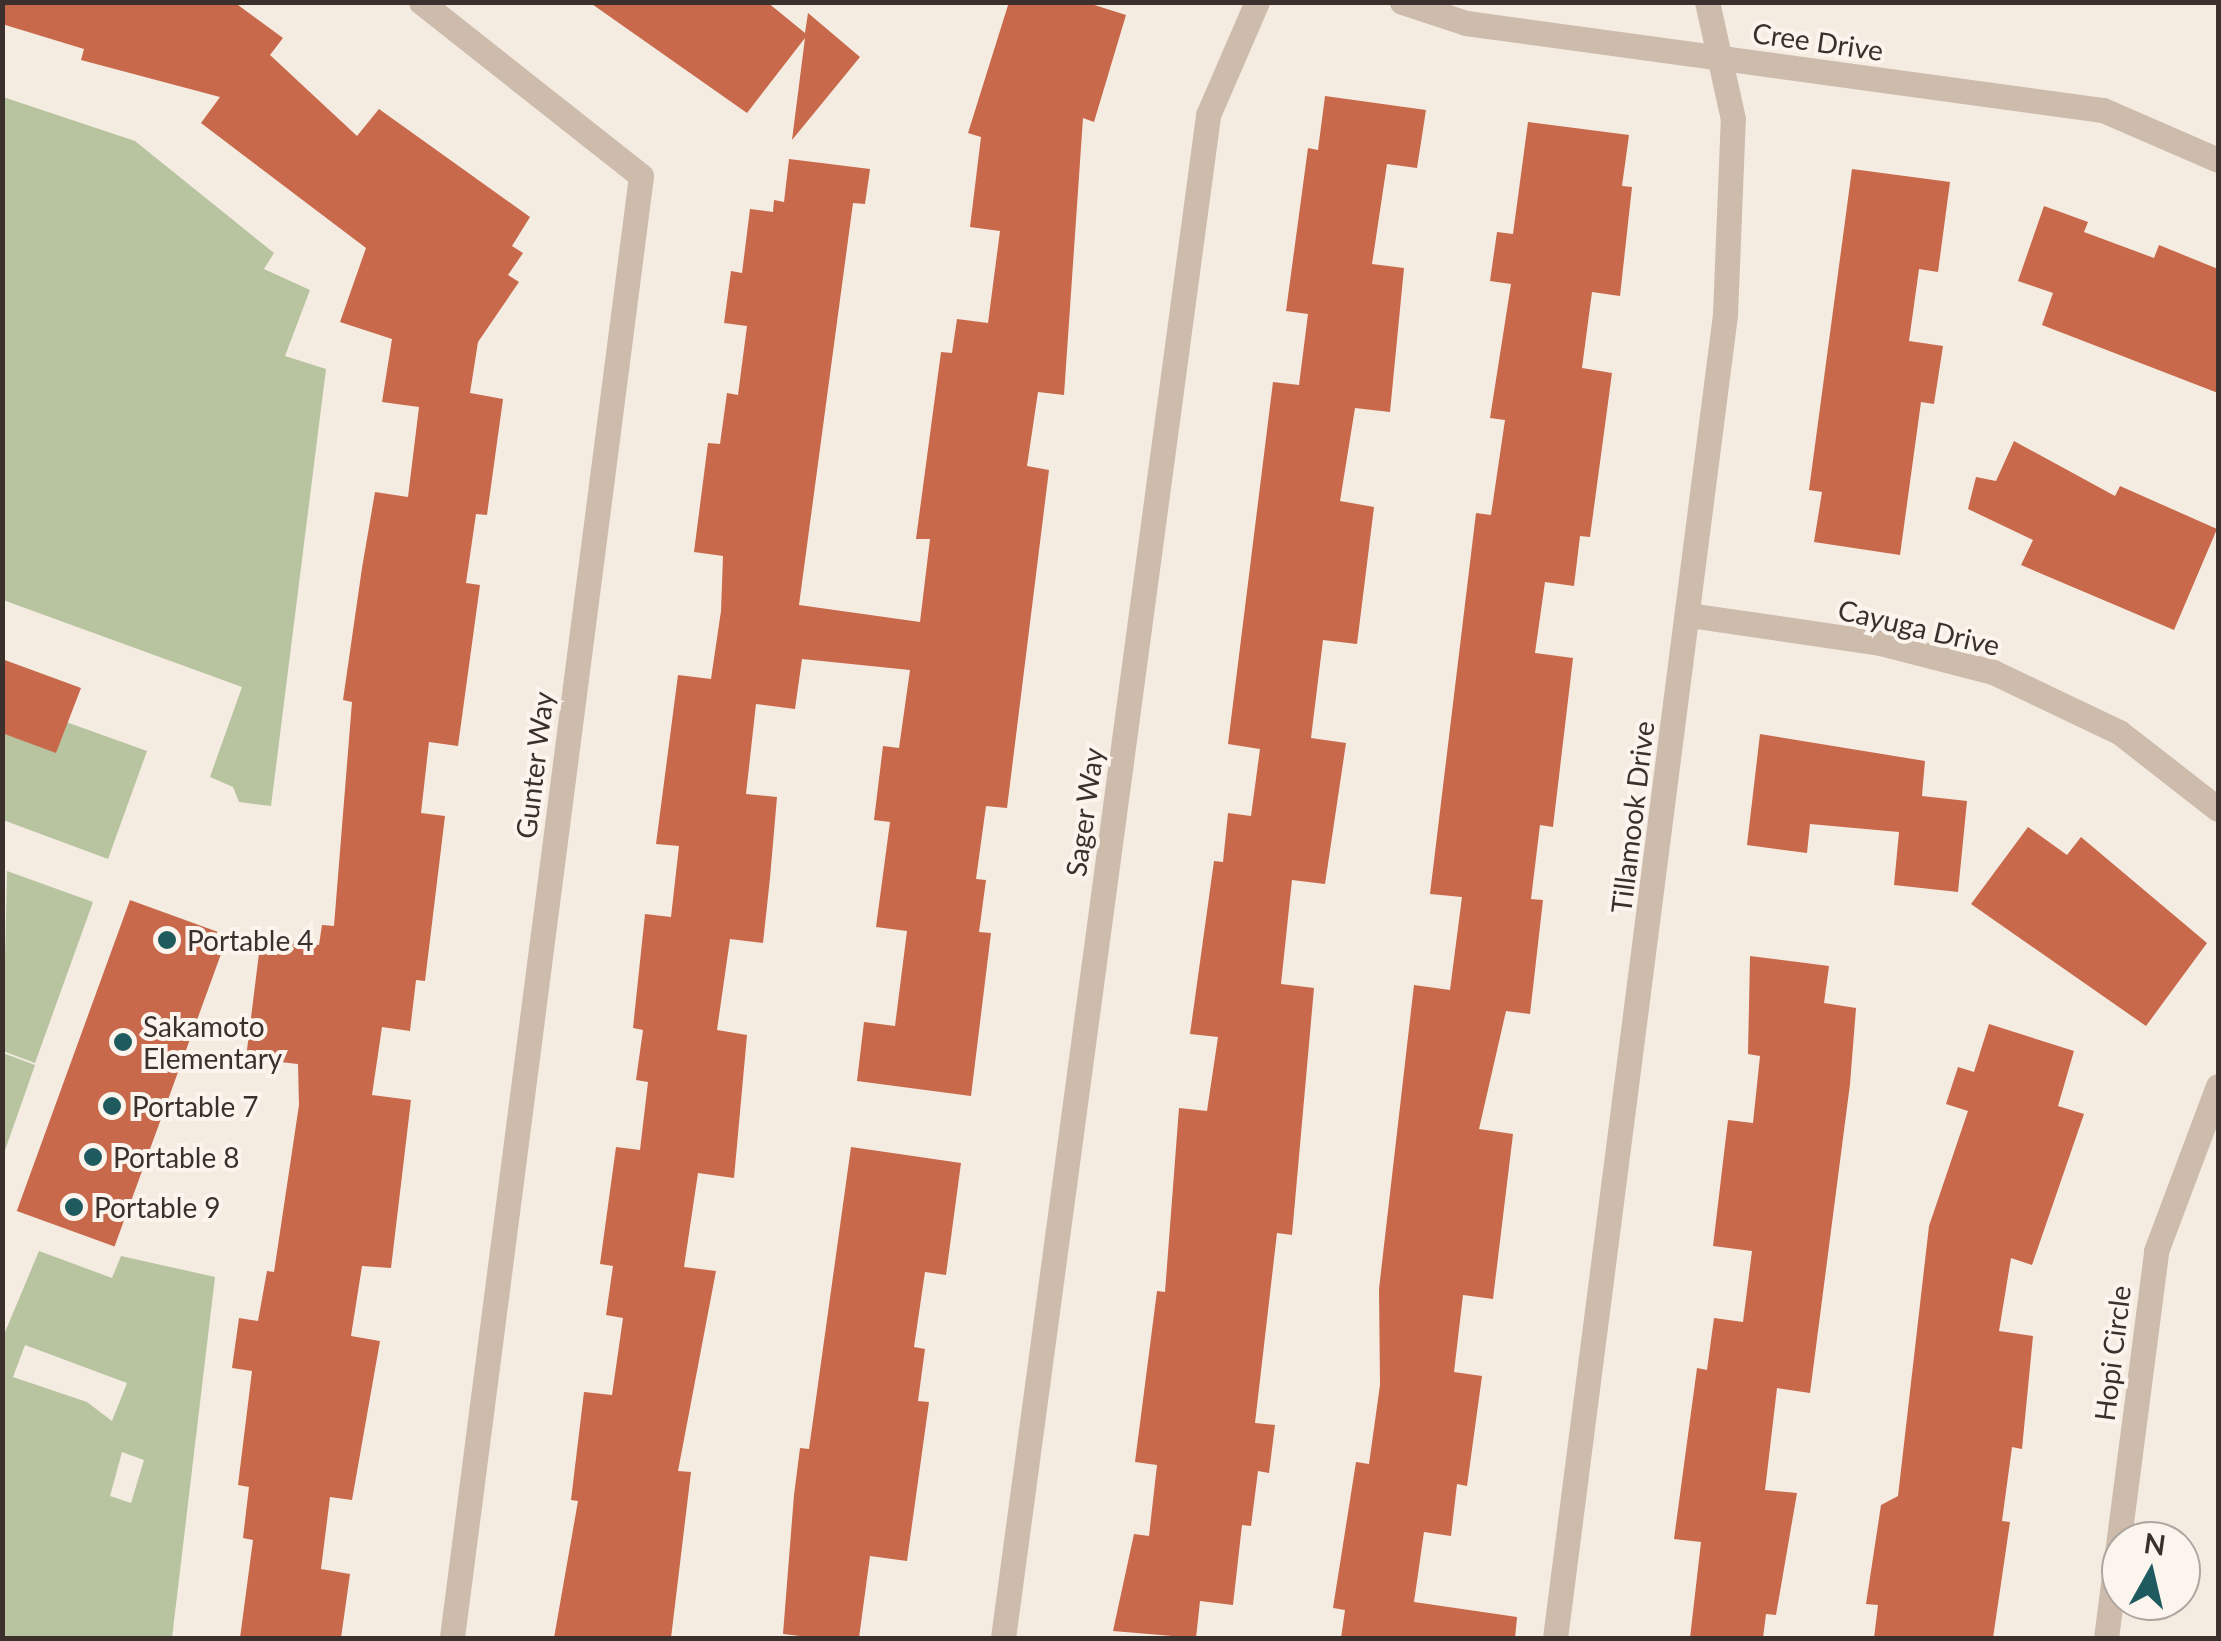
<!DOCTYPE html>
<style>
body{margin:0}
#map{position:relative;width:2221px;height:1641px;overflow:hidden;background:#f4ebe1;font-family:Lato,sans-serif}
div>[style]{position:absolute}
[style*='--x']{left:calc(var(--x)*1px);top:calc(var(--y)*1px);width:calc(var(--w)*1px);rotate:calc(var(--a)*1deg)}
.green>*{inset:0;background:#b8c4a0}
.building>*{inset:0;background:#c8694b;transform-origin:0 0}
.minor>*{height:25px;margin:-12.5px;padding:0 12.5px;transform-origin:12.5px;border-radius:12.5px;background:#cdbbac}
.dots>*{width:28px;height:28px;translate:-50% -50%;box-sizing:border-box;border:5px solid #fbf5ee;border-radius:50%}
span{translate:-50% -50%;white-space:nowrap;text-align:center;line-height:1.15;-webkit-text-stroke:8px #fbf5ee;paint-order:stroke}
.street-label{font-size:28px;color:#3b302b}
.poi-label{font-size:28px;color:#3b302b}
.left{translate:0 -50%;text-align:left}
.frame{position:absolute;inset:0;border:5px solid #3b302b;pointer-events:none}
.north{position:absolute;left:2101px;top:1521px;width:100px;height:100px;box-sizing:border-box;background:#fbf5ee;border:2px solid #aea6a0;border-radius:50%;rotate:8deg;font-size:28px;font-weight:700;line-height:40px;text-align:center;color:#3b302b}
.north::after{content:'';display:block;margin:auto;width:35px;height:45px;background:#1f5a5e;clip-path:polygon(50% 0,100% 100%,50% 72%,0 100%)}
</style>
<div id="map">
<div class="green">
<i style="clip-path:polygon(3px 97px,135px 141px,274px 253px,264px 269px,310px 290px,285px 356px,326px 369px,271px 806px,239px 802px,233px 787px,210px 777px,242px 687px,3px 600px)"></i>
<i style="clip-path:polygon(2px 699px,147px 751px,108px 859px,3px 820px)"></i>
<i style="clip-path:polygon(7px 871px,93px 902px,35px 1063px,3px 1051px)"></i>
<i style="clip-path:polygon(3px 1053px,35px 1065px,3px 1156px,2px 1053px)"></i>
<i style="clip-path:polygon(evenodd,39px 1251px,112px 1278px,121px 1256px,215px 1277px,172px 1638px,3px 1638px,3px 1337px,39px 1251px,25px 1345px,127px 1383px,112px 1421px,87px 1402px,13px 1377px,25px 1345px,39px 1251px,122px 1452px,144px 1460px,131px 1503px,110px 1496px,122px 1452px)"></i>
</div>
<div class="building">
<i style="clip-path:polygon(2px 2px,234px 2px,283px 38px,270px 55px,357px 136px,379px 109px,530px 217px,512px 246px,523px 253px,508px 275px,519px 282px,478px 342px,470px 393px,503px 399px,487px 515px,476px 514px,466px 583px,480px 585px,458px 746px,429px 742px,421px 813px,445px 816px,425px 981px,416px 980px,410px 1031px,382px 1027px,372px 1095px,411px 1100px,391px 1268px,362px 1266px,351px 1336px,380px 1341px,352px 1500px,330px 1497px,321px 1569px,350px 1574px,341px 1638px,240px 1638px,253px 1540px,243px 1538px,249px 1487px,238px 1485px,252px 1371px,232px 1368px,239px 1318px,258px 1321px,267px 1271px,274px 1272px,299px 1105px,298px 1064px,246px 1058px,261px 937px,319px 945px,322px 925px,334px 926px,352px 702px,343px 700px,362px 568px,375px 492px,408px 497px,419px 407px,382px 402px,392px 339px,340px 322px,366px 248px,201px 123px,220px 97px,81px 60px,84px 49px,2px 24px)"></i>
<i style="clip-path:polygon(589px 2px,767px 2px,805px 33px,808px 13px,860px 57px,792px 140px,805px 38px,747px 113px)"></i>
<i style="clip-path:polygon(1009px 2px,1085px 2px,1126px 15px,1094px 122px,1083px 118px,1064px 395px,1038px 392px,1027px 466px,1049px 470px,1007px 808px,986px 806px,976px 879px,986px 880px,979px 932px,991px 933px,971px 1096px,857px 1081px,864px 1022px,895px 1026px,907px 931px,876px 927px,890px 822px,874px 820px,883px 746px,899px 748px,910px 670px,802px 659px,795px 709px,756px 704px,746px 794px,777px 797px,770px 878px,763px 943px,730px 939px,717px 1030px,747px 1035px,734px 1178px,698px 1173px,684px 1267px,716px 1271px,678px 1471px,691px 1472px,671px 1638px,554px 1638px,578px 1501px,571px 1500px,584px 1392px,612px 1395px,623px 1318px,606px 1315px,613px 1266px,600px 1264px,616px 1147px,640px 1150px,648px 1082px,636px 1080px,643px 1030px,633px 1028px,645px 914px,671px 917px,679px 846px,656px 844px,678px 675px,711px 679px,721px 611px,723px 556px,694px 552px,708px 443px,720px 444px,727px 393px,738px 395px,747px 326px,724px 323px,731px 271px,742px 273px,750px 209px,773px 212px,774px 200px,784px 202px,789px 159px,870px 169px,865px 204px,853px 203px,799px 605px,920px 622px,930px 539px,916px 539px,941px 352px,952px 353px,957px 319px,988px 323px,1000px 231px,970px 227px,981px 137px,968px 133px)"></i>
<i style="clip-path:polygon(1325px 96px,1426px 110px,1417px 168px,1387px 164px,1372px 264px,1404px 268px,1390px 412px,1355px 408px,1340px 501px,1374px 507px,1357px 644px,1323px 640px,1311px 738px,1346px 743px,1325px 884px,1292px 880px,1281px 984px,1314px 988px,1292px 1235px,1277px 1233px,1255px 1423px,1275px 1425px,1269px 1473px,1258px 1471px,1251px 1526px,1242px 1525px,1233px 1605px,1200px 1601px,1196px 1638px,1113px 1631px,1134px 1534px,1149px 1536px,1157px 1465px,1135px 1462px,1157px 1291px,1165px 1292px,1179px 1108px,1207px 1111px,1218px 1037px,1190px 1034px,1214px 861px,1223px 862px,1228px 813px,1251px 816px,1260px 749px,1228px 744px,1273px 382px,1299px 385px,1308px 314px,1286px 311px,1308px 148px,1318px 150px)"></i>
<i style="clip-path:polygon(1528px 122px,1629px 135px,1622px 186px,1632px 187px,1620px 296px,1592px 292px,1582px 368px,1612px 373px,1590px 537px,1580px 536px,1574px 586px,1545px 582px,1535px 653px,1573px 658px,1553px 827px,1540px 825px,1531px 899px,1543px 900px,1530px 1014px,1506px 1011px,1479px 1129px,1513px 1134px,1493px 1299px,1463px 1295px,1454px 1372px,1482px 1376px,1467px 1486px,1457px 1484px,1451px 1536px,1424px 1532px,1414px 1602px,1517px 1617px,1515px 1638px,1341px 1638px,1345px 1610px,1333px 1608px,1356px 1462px,1369px 1464px,1380px 1385px,1379px 1289px,1414px 985px,1450px 990px,1462px 897px,1430px 894px,1476px 513px,1491px 515px,1505px 420px,1490px 418px,1511px 284px,1490px 281px,1497px 232px,1513px 234px)"></i>
<i style="clip-path:polygon(1852px 169px,1950px 182px,1938px 272px,1919px 269px,1909px 341px,1943px 346px,1934px 404px,1921px 402px,1900px 555px,1814px 542px,1822px 492px,1809px 490px)"></i>
<i style="clip-path:polygon(2044px 206px,2088px 222px,2084px 232px,2154px 258px,2159px 245px,2218px 269px,2218px 393px,2042px 325px,2053px 293px,2018px 281px)"></i>
<i style="clip-path:polygon(2014px 441px,2115px 496px,2120px 486px,2217px 529px,2174px 630px,2021px 565px,2033px 540px,1968px 509px,1976px 477px,1996px 481px)"></i>
<i style="clip-path:polygon(2px 659px,81px 688px,56px 753px,2px 733px)"></i>
<i style="clip-path:polygon(1760px 734px,1925px 761px,1922px 796px,1967px 801px,1958px 892px,1894px 885px,1899px 832px,1810px 824px,1807px 853px,1747px 845px)"></i>
<i style="clip-path:polygon(2028px 827px,2067px 855px,2081px 837px,2207px 943px,2146px 1026px,1971px 904px)"></i>
<i style="left:130px;top:900px;width:104px;height:331px;rotate:20deg"></i>
<i style="clip-path:polygon(1750px 956px,1829px 966px,1824px 1003px,1856px 1008px,1850px 1084px,1810px 1393px,1777px 1388px,1765px 1490px,1797px 1493px,1776px 1615px,1766px 1614px,1763px 1638px,1690px 1638px,1701px 1542px,1674px 1539px,1697px 1368px,1707px 1370px,1714px 1318px,1743px 1322px,1752px 1251px,1713px 1246px,1728px 1120px,1753px 1123px,1760px 1056px,1748px 1054px)"></i>
<i style="clip-path:polygon(1989px 1024px,2074px 1051px,2058px 1106px,2084px 1114px,2032px 1265px,2011px 1258px,1999px 1331px,2033px 1336px,2022px 1449px,2012px 1447px,2002px 1521px,2010px 1522px,1993px 1638px,1874px 1638px,1878px 1605px,1866px 1604px,1881px 1505px,1898px 1496px,1929px 1226px,1968px 1111px,1946px 1104px,1958px 1067px,1974px 1072px)"></i>
<i style="clip-path:polygon(851px 1147px,961px 1163px,946px 1275px,925px 1272px,914px 1347px,925px 1349px,918px 1401px,929px 1402px,907px 1561px,870px 1556px,859px 1638px,817px 1638px,783px 1634px,794px 1495px,800px 1448px,809px 1449px)"></i>
</div>
<div class="minor">
<i style="--x:421;--y:2;--w:280;--a:38.3"></i>
<i style="--x:641;--y:176;--w:1474;--a:97.37"></i>
<i style="--x:1402;--y:2;--w:67;--a:18.2"></i>
<i style="--x:1466;--y:23;--w:643;--a:7.78"></i>
<i style="--x:2103;--y:110;--w:125;--a:23.5"></i>
<i style="--x:1689;--y:615;--w:193;--a:8.3"></i>
<i style="--x:1880;--y:643;--w:117;--a:14.4"></i>
<i style="--x:1993;--y:672;--w:140;--a:25.5"></i>
<i style="--x:2119;--y:732;--w:125;--a:37.9"></i>
<i style="--x:1003;--y:1638;--w:1537;--a:-82.33"></i>
<i style="--x:1208;--y:115;--w:123;--a:-66.6"></i>
<i style="--x:1555;--y:1638;--w:1335;--a:-82.68"></i>
<i style="--x:1725;--y:314;--w:195;--a:-87.7"></i>
<i style="--x:1733;--y:119;--w:120;--a:-102.5"></i>
<i style="--x:2106;--y:1638;--w:390;--a:-82.6"></i>
<i style="--x:2156;--y:1251;--w:176;--a:-69.4"></i>
</div>
<div class="dots">
<i style="left:167px;top:940px;background:#1f5a5e"></i>
<i style="left:123px;top:1042px;background:#1f5a5e"></i>
<i style="left:112px;top:1106px;background:#1f5a5e"></i>
<i style="left:93px;top:1157px;background:#1f5a5e"></i>
<i style="left:74px;top:1207px;background:#1f5a5e"></i>
</div>
<div class="street-label">
<span style="left:1818px;top:41px;rotate:8deg">Cree Drive</span>
<span style="left:1919px;top:627px;rotate:13deg">Cayuga Drive</span>
<span style="left:534px;top:765px;rotate:-83deg">Gunter Way</span>
<span style="left:1084px;top:812px;rotate:-82deg">Sager Way</span>
<span style="left:1632px;top:817px;rotate:-83deg">Tillamook Drive</span>
<span style="left:2112px;top:1353px;rotate:-83deg">Hopi Circle</span>
</div>
<div class="poi-label">
<span class="left" style="left:187px;top:940px">Portable 4</span>
<span class="left" style="left:143px;top:1042px">Sakamoto<br>Elementary</span>
<span class="left" style="left:132px;top:1106px">Portable 7</span>
<span class="left" style="left:113px;top:1157px">Portable 8</span>
<span class="left" style="left:94px;top:1207px">Portable 9</span>
</div>
<div class="frame"></div>
<div class="north">N</div>
</div>
